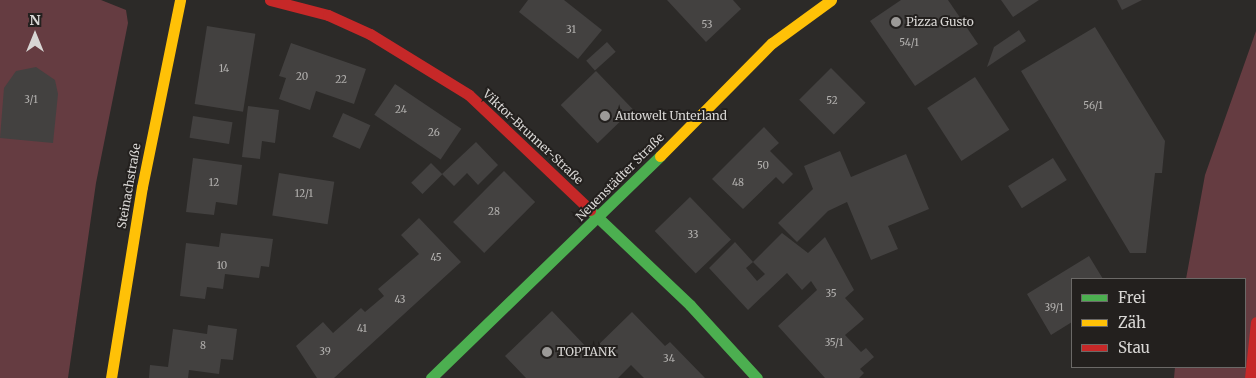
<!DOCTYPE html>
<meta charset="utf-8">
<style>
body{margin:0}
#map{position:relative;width:1256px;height:378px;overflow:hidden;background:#2c2a28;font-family:Merriweather,serif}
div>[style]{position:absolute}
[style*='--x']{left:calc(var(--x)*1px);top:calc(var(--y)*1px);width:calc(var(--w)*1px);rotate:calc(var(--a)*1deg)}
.green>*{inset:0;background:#653c41}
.building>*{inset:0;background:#434140;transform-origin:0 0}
.fast>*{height:11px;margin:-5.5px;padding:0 5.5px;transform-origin:5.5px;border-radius:5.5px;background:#4caf50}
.slow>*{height:11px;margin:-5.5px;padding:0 5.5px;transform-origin:5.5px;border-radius:5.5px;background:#ffc107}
.jam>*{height:11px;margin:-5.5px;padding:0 5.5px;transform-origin:5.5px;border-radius:5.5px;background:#c62828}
.dots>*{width:14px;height:14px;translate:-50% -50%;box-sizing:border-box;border:2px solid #23201e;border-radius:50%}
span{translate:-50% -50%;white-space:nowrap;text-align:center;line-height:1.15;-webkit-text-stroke:4px #23201e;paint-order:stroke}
.number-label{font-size:10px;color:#b3b1af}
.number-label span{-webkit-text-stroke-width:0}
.poi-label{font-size:12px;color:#d8d6d4}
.left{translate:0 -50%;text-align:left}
.street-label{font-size:12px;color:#d8d6d4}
.legend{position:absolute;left:1071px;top:278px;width:175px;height:90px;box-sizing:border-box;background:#23201e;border:1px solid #6b6967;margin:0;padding:6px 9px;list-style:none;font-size:15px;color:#d8d6d4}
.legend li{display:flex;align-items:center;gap:10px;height:25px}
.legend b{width:25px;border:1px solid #6b6967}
.north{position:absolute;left:10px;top:10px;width:50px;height:50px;-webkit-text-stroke:4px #23201e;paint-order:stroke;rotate:0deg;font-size:14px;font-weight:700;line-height:20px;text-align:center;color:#d8d6d4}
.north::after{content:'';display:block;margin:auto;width:18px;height:22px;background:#d8d6d4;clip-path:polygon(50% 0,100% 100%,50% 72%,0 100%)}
</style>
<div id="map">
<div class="green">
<i style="clip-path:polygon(0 0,101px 0,126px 10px,128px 23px,96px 183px,68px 378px,0 378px)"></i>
<i style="clip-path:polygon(1256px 31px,1256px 378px,1174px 378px,1175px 367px,1245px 367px,1245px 279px,1186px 279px,1205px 175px)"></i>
</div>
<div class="building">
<i style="clip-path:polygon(528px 0,564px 0,602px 30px,578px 59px,519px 12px)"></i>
<i style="clip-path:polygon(667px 0,733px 0,741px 9px,706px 42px)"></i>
<i style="clip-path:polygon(901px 0,948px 0,978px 44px,915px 86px,870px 21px)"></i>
<i style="clip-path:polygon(1001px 0,1039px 0,1013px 17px)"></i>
<i style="clip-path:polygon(1117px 0,1142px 0,1122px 10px)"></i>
<i style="left:207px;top:26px;width:49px;height:79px;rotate:9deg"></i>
<i style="clip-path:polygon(1095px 27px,1165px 141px,1162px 173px,1155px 173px,1146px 253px,1130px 253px,1021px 71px)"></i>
<i style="clip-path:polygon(1019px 30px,1026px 41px,987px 67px,994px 47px)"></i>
<i style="left:607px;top:42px;width:13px;height:28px;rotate:48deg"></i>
<i style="clip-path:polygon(291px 43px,366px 69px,354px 104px,316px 91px,310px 110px,279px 99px,286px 78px,279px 76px)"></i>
<i style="clip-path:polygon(36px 67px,55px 80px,58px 94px,53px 143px,0 138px,4px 88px,16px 71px)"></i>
<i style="left:831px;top:68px;width:49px;height:45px;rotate:45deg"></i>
<i style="left:596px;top:71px;width:53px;height:49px;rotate:46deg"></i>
<i style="left:975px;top:77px;width:63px;height:57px;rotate:57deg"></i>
<i style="left:395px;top:84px;width:80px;height:37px;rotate:34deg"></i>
<i style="clip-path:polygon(248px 106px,279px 110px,275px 143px,262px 141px,260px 159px,242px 157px)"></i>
<i style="left:343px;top:113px;width:30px;height:26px;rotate:24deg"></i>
<i style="left:193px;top:116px;width:40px;height:22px;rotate:9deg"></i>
<i style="clip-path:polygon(764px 127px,779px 143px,770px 151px,793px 174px,783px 184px,776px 177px,743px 209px,712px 179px)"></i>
<i style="clip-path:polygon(476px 142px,498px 165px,478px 185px,467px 173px,454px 186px,442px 174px)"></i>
<i style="clip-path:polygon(840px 151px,851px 177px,906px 154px,929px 209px,888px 226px,898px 249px,871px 260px,847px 202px,828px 211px,797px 242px,778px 223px,813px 189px,804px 166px)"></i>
<i style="clip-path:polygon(193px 158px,242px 165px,237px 205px,216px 202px,214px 215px,186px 212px)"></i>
<i style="left:1053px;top:158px;width:26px;height:53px;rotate:58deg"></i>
<i style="left:431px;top:163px;width:16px;height:28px;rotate:45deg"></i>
<i style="left:504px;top:171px;width:44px;height:72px;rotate:45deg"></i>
<i style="left:279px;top:173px;width:56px;height:43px;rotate:9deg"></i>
<i style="left:690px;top:197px;width:59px;height:49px;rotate:46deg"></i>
<i style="clip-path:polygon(419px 218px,461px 262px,334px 378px,317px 378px,296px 346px,323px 322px,333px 333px,361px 308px,365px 312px,384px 296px,378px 289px,419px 254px,401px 235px)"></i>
<i style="clip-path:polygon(221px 233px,273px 239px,269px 267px,261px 266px,259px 278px,225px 274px,223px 289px,207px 287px,205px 299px,180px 296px,186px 243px,219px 247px)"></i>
<i style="clip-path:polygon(782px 233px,808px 253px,825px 237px,854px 290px,845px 298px,864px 319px,845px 335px,861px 352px,866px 348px,874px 357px,860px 369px,864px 373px,859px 378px,825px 378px,778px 326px,817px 290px,811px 281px,802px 290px,787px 273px,748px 310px,709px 268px,735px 242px,753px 262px,746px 268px,757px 281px,765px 274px,753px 262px)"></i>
<i style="clip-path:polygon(1089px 256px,1103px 279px,1072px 279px,1072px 322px,1051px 335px,1027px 294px)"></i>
<i style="clip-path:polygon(552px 311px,591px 352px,632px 312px,665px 346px,670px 342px,705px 378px,644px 378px,631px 365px,618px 378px,526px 378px,505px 356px)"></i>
<i style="clip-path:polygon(208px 325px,237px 329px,233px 360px,221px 359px,219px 374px,189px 370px,188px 378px,149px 378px,150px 365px,168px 367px,173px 329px,207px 334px)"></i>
</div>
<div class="fast">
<i style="--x:590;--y:210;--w:138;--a:43.5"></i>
<i style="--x:690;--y:305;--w:99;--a:47.5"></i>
<i style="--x:431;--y:378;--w:319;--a:-44.1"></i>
</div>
<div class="slow">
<i style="--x:660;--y:156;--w:159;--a:-45.3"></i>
<i style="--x:772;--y:43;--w:73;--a:-36.1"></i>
<i style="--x:111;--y:378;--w:193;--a:-80.8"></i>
<i style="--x:142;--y:187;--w:191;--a:-78.5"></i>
</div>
<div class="jam">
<i style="--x:270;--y:0;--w:60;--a:14.5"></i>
<i style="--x:328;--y:15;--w:46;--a:24.3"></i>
<i style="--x:370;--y:34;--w:116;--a:31.6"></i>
<i style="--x:469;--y:95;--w:167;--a:43.5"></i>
<i style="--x:1250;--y:378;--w:56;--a:-83.9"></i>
</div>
<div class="dots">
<i style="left:896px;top:22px;background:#9c9a98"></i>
<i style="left:605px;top:116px;background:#9c9a98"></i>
<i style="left:547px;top:352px;background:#9c9a98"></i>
</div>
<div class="number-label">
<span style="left:707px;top:25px">53</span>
<span style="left:571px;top:30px">31</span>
<span style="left:909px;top:43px">54/1</span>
<span style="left:224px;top:69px">14</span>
<span style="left:302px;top:77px">20</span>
<span style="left:341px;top:80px">22</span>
<span style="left:31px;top:100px">3/1</span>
<span style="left:832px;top:101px">52</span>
<span style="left:1093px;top:106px">56/1</span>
<span style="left:401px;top:110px">24</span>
<span style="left:434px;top:133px">26</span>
<span style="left:763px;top:166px">50</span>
<span style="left:214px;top:183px">12</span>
<span style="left:738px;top:183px">48</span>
<span style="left:304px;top:194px">12/1</span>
<span style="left:494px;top:212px">28</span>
<span style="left:693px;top:235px">33</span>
<span style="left:436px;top:258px">45</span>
<span style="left:222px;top:266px">10</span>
<span style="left:831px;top:294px">35</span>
<span style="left:400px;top:300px">43</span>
<span style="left:1054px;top:308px">39/1</span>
<span style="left:362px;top:329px">41</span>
<span style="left:834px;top:343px">35/1</span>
<span style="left:203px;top:346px">8</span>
<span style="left:325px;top:352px">39</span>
<span style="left:669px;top:359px">34</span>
</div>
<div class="poi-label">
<span class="left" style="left:906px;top:22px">Pizza Gusto</span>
<span class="left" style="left:615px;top:116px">Autowelt Unterland</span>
<span class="left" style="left:557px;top:352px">TOPTANK</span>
</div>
<div class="street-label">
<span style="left:533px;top:137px;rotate:43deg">Viktor-Brunner-Straße</span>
<span style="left:620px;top:177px;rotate:-45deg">Neuenstädter Straße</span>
<span style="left:129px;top:186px;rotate:-80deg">Steinachstraße</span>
</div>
<ul class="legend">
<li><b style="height:6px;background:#4caf50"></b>Frei</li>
<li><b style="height:6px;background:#ffc107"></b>Zäh</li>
<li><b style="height:6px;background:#c62828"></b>Stau</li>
</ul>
<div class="north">N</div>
</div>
